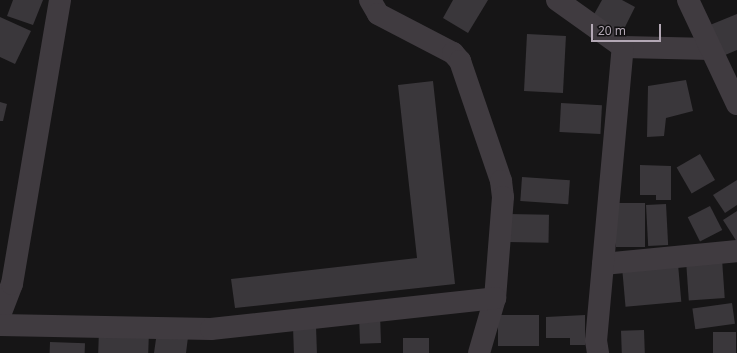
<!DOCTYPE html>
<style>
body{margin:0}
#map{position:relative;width:737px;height:353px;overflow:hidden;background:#161516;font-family:"Noto Sans",sans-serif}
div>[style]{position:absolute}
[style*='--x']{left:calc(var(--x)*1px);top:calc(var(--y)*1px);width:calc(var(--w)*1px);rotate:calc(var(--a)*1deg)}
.building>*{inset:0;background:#3a373b;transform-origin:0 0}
.minor>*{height:22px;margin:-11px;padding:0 11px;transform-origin:11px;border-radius:11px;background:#403b40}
span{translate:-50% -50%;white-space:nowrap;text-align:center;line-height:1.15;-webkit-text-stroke:4px #111011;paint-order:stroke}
.scale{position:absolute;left:591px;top:24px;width:70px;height:18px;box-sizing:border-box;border:2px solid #b3a8b5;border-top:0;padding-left:5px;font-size:12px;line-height:14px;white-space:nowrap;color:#b3a8b5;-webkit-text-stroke:3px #111011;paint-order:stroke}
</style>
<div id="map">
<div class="building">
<i style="clip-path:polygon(13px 0,43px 0,33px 25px,7px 16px)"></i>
<i style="clip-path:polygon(453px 0,488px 0,468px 33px,443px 18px)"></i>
<i style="clip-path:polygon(602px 0,622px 0,635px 7px,621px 35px,592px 18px)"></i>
<i style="clip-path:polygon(737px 14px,737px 50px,718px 58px,705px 27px)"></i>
<i style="clip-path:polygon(0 17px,31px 31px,15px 64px,0 57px)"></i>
<i style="left:527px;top:34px;width:39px;height:57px;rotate:3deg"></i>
<i style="clip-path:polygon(686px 80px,693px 111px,666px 118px,664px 136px,647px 137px,648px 86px)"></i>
<i style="clip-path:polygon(433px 81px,455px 284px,235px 308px,231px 279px,417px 258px,398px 85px)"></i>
<i style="clip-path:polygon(0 102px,7px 104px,3px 121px,0 121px)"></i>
<i style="left:561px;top:103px;width:41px;height:29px;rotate:3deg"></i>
<i style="left:700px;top:154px;width:30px;height:27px;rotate:60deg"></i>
<i style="clip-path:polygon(640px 165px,671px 166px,671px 200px,656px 200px,656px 195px,640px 195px)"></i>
<i style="left:522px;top:177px;width:48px;height:24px;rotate:4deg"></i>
<i style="clip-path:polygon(737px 180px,737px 205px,725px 213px,713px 195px)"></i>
<i style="left:616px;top:203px;width:29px;height:44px"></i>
<i style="left:666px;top:204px;width:41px;height:20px;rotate:87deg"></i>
<i style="left:710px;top:206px;width:27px;height:25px;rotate:63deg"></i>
<i style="clip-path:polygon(737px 211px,737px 242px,723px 220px)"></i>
<i style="left:507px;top:214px;width:42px;height:28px;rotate:1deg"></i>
<i style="left:722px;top:259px;width:39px;height:36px;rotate:86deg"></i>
<i style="left:678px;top:264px;width:38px;height:56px;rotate:85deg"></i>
<i style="left:732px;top:303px;width:21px;height:40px;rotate:82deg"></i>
<i style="left:380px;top:314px;width:29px;height:21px;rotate:88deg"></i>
<i style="left:498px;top:315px;width:41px;height:31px"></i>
<i style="clip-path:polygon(585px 315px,585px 345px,570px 345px,570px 338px,546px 338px,546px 317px)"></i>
<i style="left:316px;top:326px;width:27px;height:23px;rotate:88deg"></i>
<i style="left:99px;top:330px;width:50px;height:23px;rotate:2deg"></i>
<i style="left:644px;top:330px;width:23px;height:23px;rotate:88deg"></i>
<i style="clip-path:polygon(157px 332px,188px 337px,186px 353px,154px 353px)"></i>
<i style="left:713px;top:332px;width:23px;height:21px"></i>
<i style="left:403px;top:338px;width:26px;height:15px"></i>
<i style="left:50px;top:342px;width:35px;height:11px;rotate:2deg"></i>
</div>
<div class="minor">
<i style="--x:370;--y:0;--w:16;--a:60"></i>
<i style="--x:378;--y:14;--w:85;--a:27.5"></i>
<i style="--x:453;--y:53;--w:11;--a:49"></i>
<i style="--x:460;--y:61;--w:127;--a:71.1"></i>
<i style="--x:501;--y:181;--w:16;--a:83"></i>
<i style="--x:503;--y:197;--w:101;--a:94.5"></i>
<i style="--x:495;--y:298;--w:57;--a:106.2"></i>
<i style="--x:557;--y:0;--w:81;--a:35.5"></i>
<i style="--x:623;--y:47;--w:88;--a:1.3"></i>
<i style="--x:688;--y:0;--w:115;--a:64.8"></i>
<i style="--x:603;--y:264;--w:135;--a:-5.5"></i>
<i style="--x:0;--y:315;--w:33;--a:-69"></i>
<i style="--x:12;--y:284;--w:288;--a:-80.4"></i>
<i style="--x:0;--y:325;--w:211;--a:1.1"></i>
<i style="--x:211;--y:329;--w:286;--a:-6.2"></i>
<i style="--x:598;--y:353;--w:12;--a:-99"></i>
<i style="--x:596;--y:341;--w:295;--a:-84.8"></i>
</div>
<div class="scale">20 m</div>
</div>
